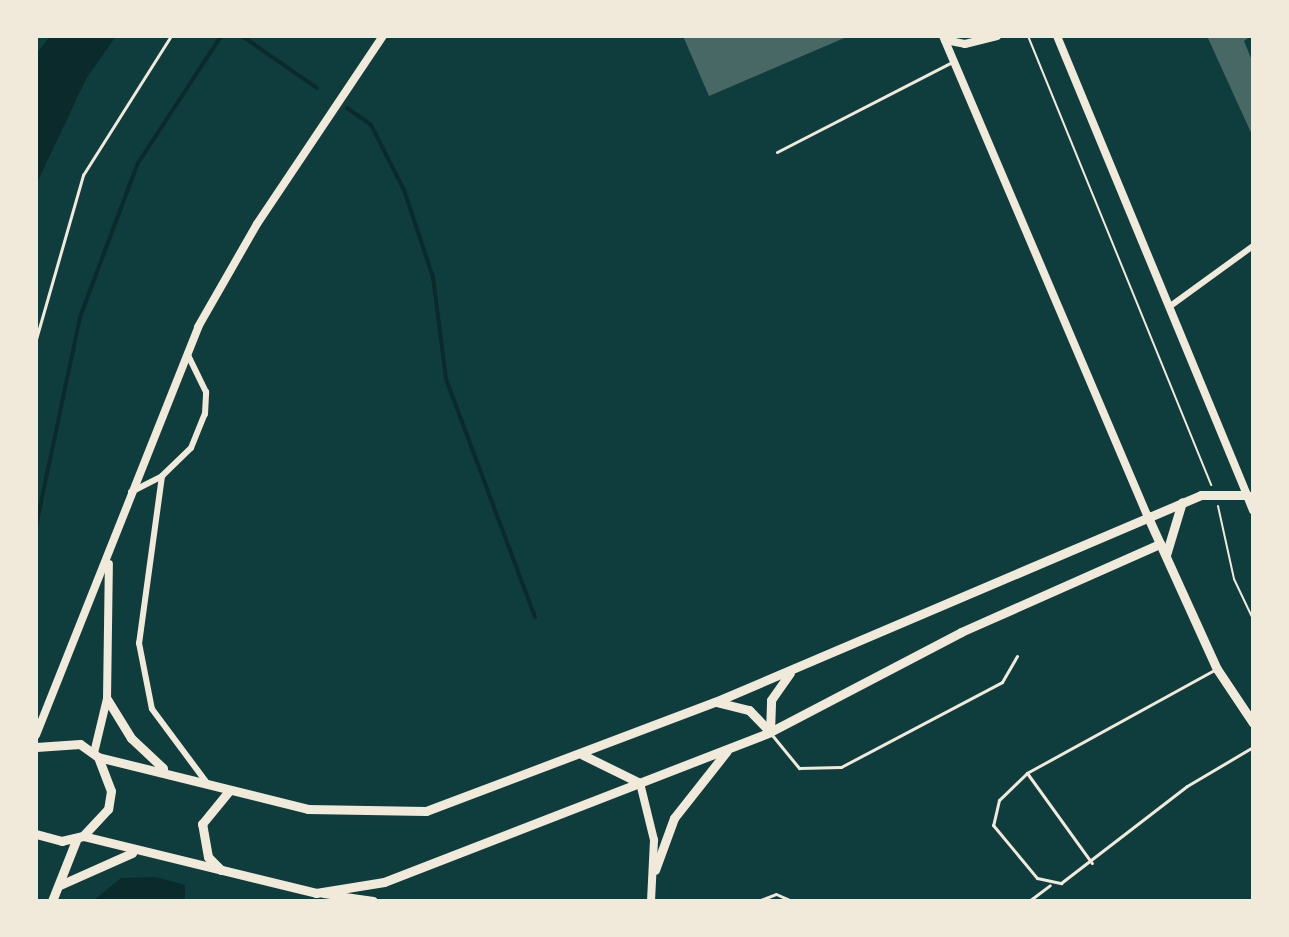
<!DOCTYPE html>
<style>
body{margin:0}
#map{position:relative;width:1289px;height:937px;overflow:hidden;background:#0f3d3e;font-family:"PT Sans",sans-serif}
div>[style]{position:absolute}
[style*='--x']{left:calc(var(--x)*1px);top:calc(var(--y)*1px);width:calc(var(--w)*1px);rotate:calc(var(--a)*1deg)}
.water>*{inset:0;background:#0a2a2b}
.stream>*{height:4px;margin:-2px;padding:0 2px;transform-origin:2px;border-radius:2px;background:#0a2a2b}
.building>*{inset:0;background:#486865}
.path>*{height:2px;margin:-1px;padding:0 1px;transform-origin:1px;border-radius:1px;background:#f1e9da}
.service>*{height:3px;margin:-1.5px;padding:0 1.5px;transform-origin:1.5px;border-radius:1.5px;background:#f1e9da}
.minor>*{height:6px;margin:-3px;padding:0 3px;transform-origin:3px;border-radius:3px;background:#f1e9da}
.secondary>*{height:8px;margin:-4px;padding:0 4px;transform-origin:4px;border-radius:4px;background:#f1e9da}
.primary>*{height:9px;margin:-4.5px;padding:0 4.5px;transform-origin:4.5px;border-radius:4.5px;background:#f1e9da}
span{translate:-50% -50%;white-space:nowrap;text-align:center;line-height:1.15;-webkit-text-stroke:8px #f1e9da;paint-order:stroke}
.frame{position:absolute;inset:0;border:38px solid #f1e9da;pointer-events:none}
</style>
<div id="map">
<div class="water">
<i style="clip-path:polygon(50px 36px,116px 36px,86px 79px,36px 185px,36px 54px)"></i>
<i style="clip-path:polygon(156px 877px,185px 885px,185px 901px,93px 901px,121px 878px)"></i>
</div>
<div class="stream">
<i style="--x:242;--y:36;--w:91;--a:34.7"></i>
<i style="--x:347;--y:108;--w:29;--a:35"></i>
<i style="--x:371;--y:125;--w:73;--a:63.1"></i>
<i style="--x:404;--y:190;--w:92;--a:71.6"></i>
<i style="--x:433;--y:277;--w:103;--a:82.7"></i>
<i style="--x:446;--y:379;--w:254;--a:69.5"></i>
<i style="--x:36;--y:526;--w:214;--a:-78.1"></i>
<i style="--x:80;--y:317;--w:165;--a:-69.4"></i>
<i style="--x:138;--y:163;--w:152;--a:-56.8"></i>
</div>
<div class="building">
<i style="clip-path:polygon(683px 36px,849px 36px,709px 96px)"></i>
<i style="clip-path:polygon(1207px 36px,1251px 36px,1244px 41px,1253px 63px,1253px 137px)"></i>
</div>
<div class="path">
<i style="--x:1028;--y:36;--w:485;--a:67.8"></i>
<i style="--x:1218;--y:506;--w:75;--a:77.6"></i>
<i style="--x:1234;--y:579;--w:44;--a:64.6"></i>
</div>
<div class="service">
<i style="--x:777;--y:152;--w:195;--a:-27.2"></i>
<i style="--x:36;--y:339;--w:171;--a:-74"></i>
<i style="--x:83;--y:175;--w:165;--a:-57.7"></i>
<i style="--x:1216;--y:669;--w:216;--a:151.2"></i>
<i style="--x:1027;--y:773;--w:39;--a:136"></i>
<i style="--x:999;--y:800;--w:26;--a:103"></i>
<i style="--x:993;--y:825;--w:69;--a:50.3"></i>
<i style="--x:1037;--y:878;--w:25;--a:12"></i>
<i style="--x:1061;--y:883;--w:159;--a:-37.6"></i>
<i style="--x:1187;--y:786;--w:77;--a:-30.6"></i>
<i style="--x:772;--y:735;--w:43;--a:50.7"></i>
<i style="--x:799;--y:768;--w:42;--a:-1.4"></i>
<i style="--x:841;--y:767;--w:182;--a:-27.8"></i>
<i style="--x:1002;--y:682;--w:30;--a:-60"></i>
<i style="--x:1027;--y:773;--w:111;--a:54.2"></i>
<i style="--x:758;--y:901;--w:19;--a:-21"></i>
<i style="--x:776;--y:894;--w:17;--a:24"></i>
<i style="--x:1029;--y:901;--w:26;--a:-37"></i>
</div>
<div class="minor">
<i style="--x:1169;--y:307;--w:104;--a:-36"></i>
<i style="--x:162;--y:476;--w:169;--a:97.8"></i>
<i style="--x:139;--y:643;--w:67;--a:78.9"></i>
<i style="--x:152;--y:709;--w:92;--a:53.4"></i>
<i style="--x:131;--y:492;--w:35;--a:-27"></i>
<i style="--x:162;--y:476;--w:40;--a:-44"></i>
<i style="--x:191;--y:448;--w:37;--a:-68"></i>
<i style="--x:205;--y:414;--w:22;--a:-87"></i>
<i style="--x:206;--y:392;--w:43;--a:-116"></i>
</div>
<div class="secondary">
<i style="--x:943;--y:36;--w:521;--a:66.93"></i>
<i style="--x:1057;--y:36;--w:497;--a:67.5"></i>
<i style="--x:945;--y:40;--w:20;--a:11"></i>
<i style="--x:965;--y:44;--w:33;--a:-14"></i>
<i style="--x:36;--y:735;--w:439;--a:-68.3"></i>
<i style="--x:198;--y:327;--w:119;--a:-60.2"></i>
<i style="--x:257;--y:224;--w:226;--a:-56.2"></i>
<i style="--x:94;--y:753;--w:56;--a:-76.5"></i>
<i style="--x:107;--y:699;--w:135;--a:-89.2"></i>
<i style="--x:640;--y:783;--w:59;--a:76.2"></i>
<i style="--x:654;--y:840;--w:61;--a:92.8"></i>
<i style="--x:324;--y:894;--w:50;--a:8"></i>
</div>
<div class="primary">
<i style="--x:1147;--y:515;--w:169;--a:65.6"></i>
<i style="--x:1217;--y:669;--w:65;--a:56.3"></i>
<i style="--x:1166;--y:555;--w:55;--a:-73.2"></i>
<i style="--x:107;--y:699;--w:46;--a:58.4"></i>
<i style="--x:131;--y:738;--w:44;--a:43.2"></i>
<i style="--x:716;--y:702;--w:34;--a:14"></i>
<i style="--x:749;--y:710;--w:30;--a:46"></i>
<i style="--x:770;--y:732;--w:32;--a:-88"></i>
<i style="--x:771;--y:700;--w:33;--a:-55"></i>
<i style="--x:36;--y:747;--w:44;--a:-3.9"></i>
<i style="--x:80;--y:744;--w:22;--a:36"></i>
<i style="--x:98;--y:757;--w:36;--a:69"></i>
<i style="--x:111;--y:791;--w:18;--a:99"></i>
<i style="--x:108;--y:809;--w:37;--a:133"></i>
<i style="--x:83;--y:836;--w:22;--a:167"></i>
<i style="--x:62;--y:841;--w:27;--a:-165"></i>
<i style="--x:583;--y:755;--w:64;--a:26.2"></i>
<i style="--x:98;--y:757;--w:216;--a:13.9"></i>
<i style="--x:308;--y:809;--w:118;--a:1"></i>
<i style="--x:426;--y:811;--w:309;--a:-20.7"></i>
<i style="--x:715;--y:702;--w:528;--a:-23.07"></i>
<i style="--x:1201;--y:495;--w:46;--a:0"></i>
<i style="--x:1247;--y:495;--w:16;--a:68"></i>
<i style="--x:83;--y:836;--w:240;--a:13.7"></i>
<i style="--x:316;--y:893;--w:69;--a:-9.2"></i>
<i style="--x:384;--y:882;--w:414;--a:-21.2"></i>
<i style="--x:770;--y:732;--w:216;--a:-27.6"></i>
<i style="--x:961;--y:632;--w:218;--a:-23.9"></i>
<i style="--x:221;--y:870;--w:18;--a:-135"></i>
<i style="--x:208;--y:857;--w:34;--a:-100"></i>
<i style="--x:202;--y:824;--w:43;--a:-50.7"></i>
<i style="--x:655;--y:870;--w:55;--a:-69.9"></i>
<i style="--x:674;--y:818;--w:85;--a:-51.7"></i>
<i style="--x:60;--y:885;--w:79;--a:-24"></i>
<i style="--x:52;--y:901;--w:68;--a:-68.4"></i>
</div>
<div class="frame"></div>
</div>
